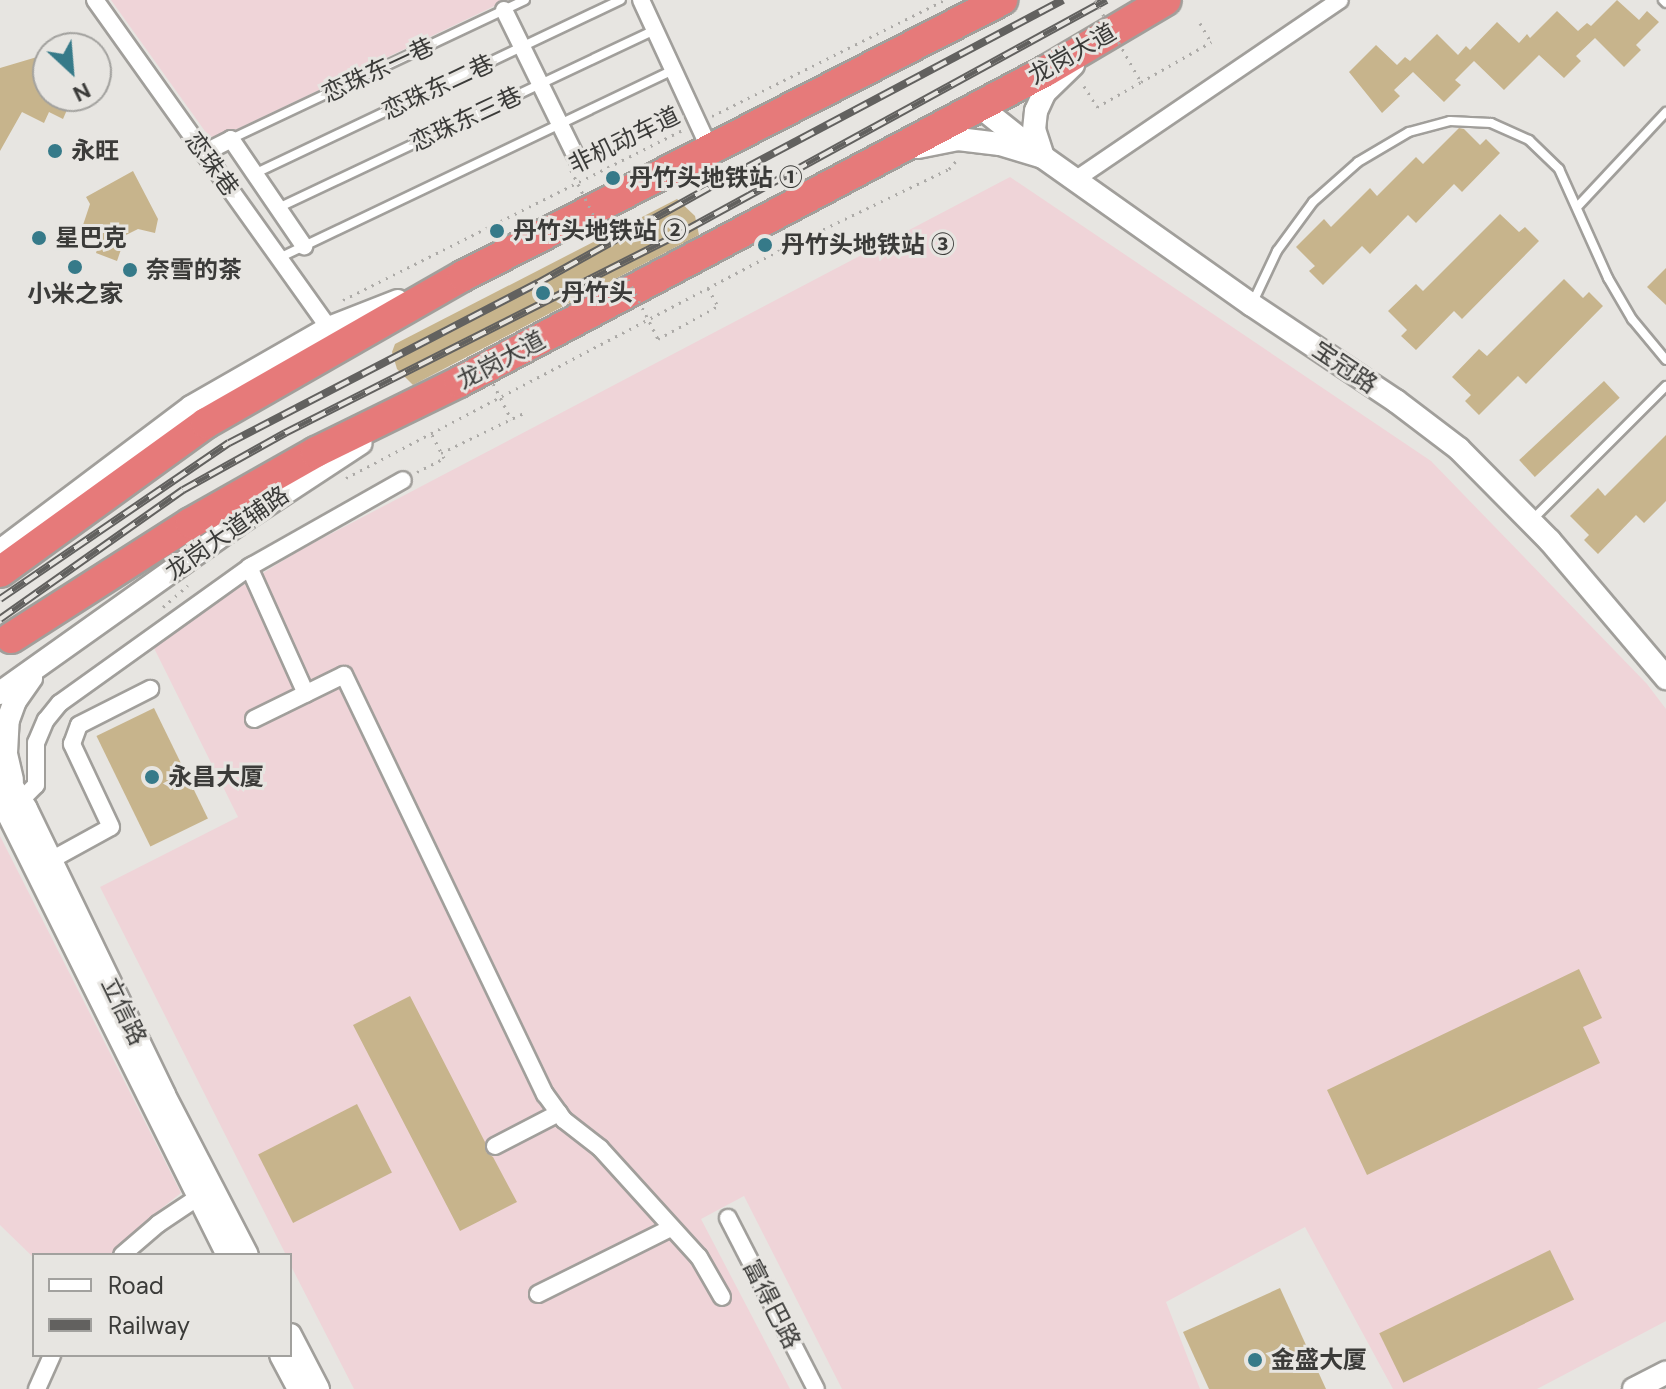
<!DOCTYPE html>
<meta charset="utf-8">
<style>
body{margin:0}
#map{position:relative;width:1666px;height:1389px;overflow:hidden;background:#e7e5e1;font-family:"DM Sans","Noto Sans SC",sans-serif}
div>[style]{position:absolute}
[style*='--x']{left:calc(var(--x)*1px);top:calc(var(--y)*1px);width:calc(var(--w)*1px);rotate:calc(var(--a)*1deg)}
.industrial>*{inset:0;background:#efd4d8}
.building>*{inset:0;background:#c7b48c;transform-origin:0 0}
.path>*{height:3px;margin-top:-1.5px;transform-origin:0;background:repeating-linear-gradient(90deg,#acaaa7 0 2px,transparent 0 8px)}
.roads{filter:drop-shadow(2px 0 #a19f9b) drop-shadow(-2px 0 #a19f9b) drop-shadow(0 2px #a19f9b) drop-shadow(0 -2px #a19f9b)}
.lane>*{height:8px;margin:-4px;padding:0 4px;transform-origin:4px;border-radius:4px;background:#fff}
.street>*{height:16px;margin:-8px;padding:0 8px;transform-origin:8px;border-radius:8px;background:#fff}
.secondary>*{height:22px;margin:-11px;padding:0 11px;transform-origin:11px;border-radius:11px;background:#fff}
.highway>*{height:30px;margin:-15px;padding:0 15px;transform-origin:15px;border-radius:15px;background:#e67a7a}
.rail>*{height:8px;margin-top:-4px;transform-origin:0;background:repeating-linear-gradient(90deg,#e7e5e1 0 15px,#62615f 0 30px);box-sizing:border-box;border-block:2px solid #62615f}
.path-bridge>*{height:3px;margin-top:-1.5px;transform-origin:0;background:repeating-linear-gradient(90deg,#acaaa7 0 2px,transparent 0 8px)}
.dots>*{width:22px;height:22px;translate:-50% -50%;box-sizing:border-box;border:4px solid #e7e5e1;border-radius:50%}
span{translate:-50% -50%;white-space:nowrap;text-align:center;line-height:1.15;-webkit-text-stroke:6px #e7e5e1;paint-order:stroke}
.street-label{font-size:24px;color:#3b3b39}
.poi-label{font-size:24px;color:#3b3b39;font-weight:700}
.left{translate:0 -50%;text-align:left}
.legend{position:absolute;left:32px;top:1253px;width:260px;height:104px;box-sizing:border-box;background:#e7e5e1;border:2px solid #a2a19e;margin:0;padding:10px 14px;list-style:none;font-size:24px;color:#3b3b39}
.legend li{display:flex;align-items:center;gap:16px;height:40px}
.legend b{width:40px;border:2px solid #a2a19e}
.north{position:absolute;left:32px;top:32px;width:80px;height:80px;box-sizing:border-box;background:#e7e5e1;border:2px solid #a2a19e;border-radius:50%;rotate:154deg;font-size:22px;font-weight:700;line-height:32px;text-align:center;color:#3b3b39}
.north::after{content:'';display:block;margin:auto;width:28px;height:36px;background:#367a89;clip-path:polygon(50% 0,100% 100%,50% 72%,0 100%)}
</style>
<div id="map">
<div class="industrial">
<i style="clip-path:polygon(111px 0,507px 0,212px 141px)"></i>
<i style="clip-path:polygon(1010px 177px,1431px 461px,1647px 684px,1666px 709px,1666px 1321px,1537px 1389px,1393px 1389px,1305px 1227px,1166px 1302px,1200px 1389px,842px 1389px,744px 1196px,701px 1219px,790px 1389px,354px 1389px,290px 1264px,290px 1255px,286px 1255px,100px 887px,238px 817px,151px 642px,302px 549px)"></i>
<i style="clip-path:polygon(0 836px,181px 1193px,143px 1223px,112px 1255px,34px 1258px,0 1225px)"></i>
</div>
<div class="building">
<i style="clip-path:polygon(1617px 0,1639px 20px,1647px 11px,1659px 22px,1636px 45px,1641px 50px,1624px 67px,1595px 38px,1576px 56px,1581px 61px,1564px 78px,1539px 55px,1504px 90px,1474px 61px,1455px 80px,1461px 85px,1444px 102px,1413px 72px,1394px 90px,1400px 96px,1382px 113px,1349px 72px,1376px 45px,1397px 65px,1405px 57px,1410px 61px,1437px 34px,1458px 55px,1466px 46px,1470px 50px,1497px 22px,1519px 43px,1527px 34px,1530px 38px,1557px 11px,1578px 31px,1587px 23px,1591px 26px)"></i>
<i style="clip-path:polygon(37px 57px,41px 70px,48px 73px,48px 96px,70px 103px,63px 119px,49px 112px,44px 123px,22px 112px,0 151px,0 68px)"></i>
<i style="clip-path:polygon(1459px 128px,1464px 129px,1480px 145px,1486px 139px,1500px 153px,1462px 192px,1454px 184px,1416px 223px,1408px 215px,1370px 254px,1362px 246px,1323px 285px,1309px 271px,1315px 266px,1296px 247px,1324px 219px,1331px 227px,1370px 188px,1377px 196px,1416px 157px,1423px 164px)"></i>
<i style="clip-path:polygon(133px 171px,158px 219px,155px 233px,138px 229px,126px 235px,117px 261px,96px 253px,100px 240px,80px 234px,90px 204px,86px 197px)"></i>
<i style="clip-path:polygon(677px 199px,695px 216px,699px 235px,413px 385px,397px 369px,392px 352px,395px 344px)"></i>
<i style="clip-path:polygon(1500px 214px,1519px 232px,1525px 227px,1539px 241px,1462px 319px,1454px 311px,1416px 350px,1401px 336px,1407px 330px,1388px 311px,1416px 284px,1423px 291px)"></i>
<i style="clip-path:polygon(1666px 268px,1666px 305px,1647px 287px)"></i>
<i style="clip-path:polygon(1564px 279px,1583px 298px,1589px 292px,1603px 306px,1526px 384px,1518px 376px,1479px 415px,1465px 401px,1471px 395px,1452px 377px,1479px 349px,1487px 356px)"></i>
<i style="left:1604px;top:381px;width:23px;height:116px;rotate:47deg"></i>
<i style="clip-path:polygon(1666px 435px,1666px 501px,1644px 523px,1636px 515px,1598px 554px,1584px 540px,1589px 535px,1570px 516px,1598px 488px,1605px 496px)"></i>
<i style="left:154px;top:708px;width:123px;height:64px;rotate:64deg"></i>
<i style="clip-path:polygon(1579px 969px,1602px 1018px,1583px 1027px,1600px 1063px,1367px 1175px,1327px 1090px)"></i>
<i style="clip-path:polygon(410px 996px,485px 1142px,486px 1152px,493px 1157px,517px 1202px,460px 1231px,353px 1025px)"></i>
<i style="left:357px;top:1104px;width:77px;height:111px;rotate:63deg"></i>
<i style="left:1550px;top:1250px;width:55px;height:190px;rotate:64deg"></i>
<i style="clip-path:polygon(1280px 1288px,1326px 1389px,1209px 1389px,1183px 1332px)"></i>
</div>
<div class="path">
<i style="--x:1200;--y:23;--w:22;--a:60"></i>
<i style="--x:1084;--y:86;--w:25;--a:58"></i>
<i style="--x:1097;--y:107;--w:51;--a:-29.6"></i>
<i style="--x:712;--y:116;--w:260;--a:-26.5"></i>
<i style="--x:708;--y:288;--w:21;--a:61"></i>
<i style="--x:343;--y:300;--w:380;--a:-26.6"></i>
<i style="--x:441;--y:453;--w:94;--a:-25.8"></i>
<i style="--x:417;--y:472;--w:30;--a:-27"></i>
<i style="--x:444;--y:458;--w:28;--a:-117"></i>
<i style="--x:346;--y:478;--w:490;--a:-27.7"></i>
<i style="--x:780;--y:250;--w:187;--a:-25.6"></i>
<i style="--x:949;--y:169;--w:11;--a:-49"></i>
<i style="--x:163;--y:607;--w:33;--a:-41"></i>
</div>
<div class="roads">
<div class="lane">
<i style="--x:1663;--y:0;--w:4;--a:45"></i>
<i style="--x:231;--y:139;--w:325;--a:-25.3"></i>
<i style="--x:254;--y:174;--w:406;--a:-25.4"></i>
<i style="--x:1578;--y:206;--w:129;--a:-46.9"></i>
<i style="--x:278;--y:208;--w:417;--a:-25.3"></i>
<i style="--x:279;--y:258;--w:437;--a:-25.5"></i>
<i style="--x:1252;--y:304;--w:59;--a:-64.7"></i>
<i style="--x:1277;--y:251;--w:61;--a:-53.7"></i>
<i style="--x:1313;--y:202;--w:60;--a:-41.6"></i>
<i style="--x:1358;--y:162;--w:59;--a:-30.5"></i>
<i style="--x:1409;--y:132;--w:42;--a:-15"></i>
<i style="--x:1450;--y:121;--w:41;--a:2.8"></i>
<i style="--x:1491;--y:123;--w:42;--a:24.1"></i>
<i style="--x:1529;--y:140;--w:42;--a:44"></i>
<i style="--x:1559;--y:169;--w:120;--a:65.8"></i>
<i style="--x:1608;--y:278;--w:48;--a:59.7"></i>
<i style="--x:1632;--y:319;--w:53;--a:50.3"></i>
<i style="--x:1531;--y:521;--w:191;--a:-45"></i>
</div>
<div class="street">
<i style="--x:95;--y:0;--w:403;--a:54.5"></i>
<i style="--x:641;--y:0;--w:164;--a:65.2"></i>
<i style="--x:504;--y:10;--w:161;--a:63.9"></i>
<i style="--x:204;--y:153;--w:30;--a:-27"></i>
<i style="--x:231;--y:139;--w:130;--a:55.7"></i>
<i style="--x:1075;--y:180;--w:320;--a:-34.2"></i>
<i style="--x:249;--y:567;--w:139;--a:65.8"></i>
<i style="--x:254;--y:719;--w:100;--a:-26.1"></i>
<i style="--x:344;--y:675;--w:465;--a:64.4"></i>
<i style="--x:545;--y:1094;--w:32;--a:54"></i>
<i style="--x:564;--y:1120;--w:46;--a:37.9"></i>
<i style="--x:600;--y:1148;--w:147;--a:47.8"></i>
<i style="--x:699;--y:1257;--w:46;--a:60.1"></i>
<i style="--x:21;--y:800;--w:21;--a:-45"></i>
<i style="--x:36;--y:785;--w:42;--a:-90"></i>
<i style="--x:36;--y:743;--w:25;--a:-67"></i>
<i style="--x:46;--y:720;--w:22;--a:-51"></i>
<i style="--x:60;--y:703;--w:237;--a:-35.6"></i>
<i style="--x:253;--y:565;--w:172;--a:-29.5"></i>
<i style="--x:51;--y:860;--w:68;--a:-28.8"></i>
<i style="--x:111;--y:827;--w:92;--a:-115.2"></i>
<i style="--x:72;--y:744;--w:20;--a:-70"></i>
<i style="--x:79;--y:725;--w:80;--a:-26.9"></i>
<i style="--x:495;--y:1146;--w:72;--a:-27.3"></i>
<i style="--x:728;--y:1218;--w:192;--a:62.8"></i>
<i style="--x:122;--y:1255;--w:48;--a:-40.7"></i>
<i style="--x:158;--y:1224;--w:47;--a:-33.7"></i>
<i style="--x:538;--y:1294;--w:148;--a:-26.4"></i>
<i style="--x:37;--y:1389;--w:37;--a:-66"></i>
</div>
<div class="secondary">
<i style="--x:979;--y:106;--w:82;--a:38.6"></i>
<i style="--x:1043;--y:157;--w:256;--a:35.3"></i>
<i style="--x:1252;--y:305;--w:173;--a:33.7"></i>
<i style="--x:1396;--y:401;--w:79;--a:37.3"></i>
<i style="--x:1459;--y:449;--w:129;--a:45.3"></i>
<i style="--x:1550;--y:541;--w:180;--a:49.7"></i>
<i style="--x:918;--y:147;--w:41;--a:-11.3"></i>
<i style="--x:958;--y:139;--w:42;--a:6.8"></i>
<i style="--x:1000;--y:144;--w:45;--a:16.8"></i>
<i style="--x:1043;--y:157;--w:28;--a:-108"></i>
<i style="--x:1034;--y:130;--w:19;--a:-84"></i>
<i style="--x:1036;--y:111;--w:21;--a:-65"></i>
<i style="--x:1045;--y:92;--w:39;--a:-44"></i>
<i style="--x:0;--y:551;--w:239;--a:-37"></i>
<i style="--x:191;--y:407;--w:159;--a:-29.8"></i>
<i style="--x:329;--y:328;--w:74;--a:-21.4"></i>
<i style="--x:0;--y:693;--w:290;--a:-35.4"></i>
<i style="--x:236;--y:525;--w:149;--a:-33.3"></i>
<i style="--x:0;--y:767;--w:49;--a:58.2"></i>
<i style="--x:26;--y:809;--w:318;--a:64.2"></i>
<i style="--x:164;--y:1095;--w:180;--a:62.6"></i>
<i style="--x:12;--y:780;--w:28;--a:-103"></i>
<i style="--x:6;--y:753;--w:33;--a:-87"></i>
<i style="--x:8;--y:720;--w:20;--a:-70"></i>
<i style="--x:15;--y:701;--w:28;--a:-55"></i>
<i style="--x:0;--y:797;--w:512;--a:63.54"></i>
<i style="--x:290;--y:1335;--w:61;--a:62.6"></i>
<i style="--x:281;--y:1355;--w:38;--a:62"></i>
<i style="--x:1634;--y:1389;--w:36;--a:-27"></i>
</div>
<div class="highway">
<i style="--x:0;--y:572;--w:254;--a:-35.9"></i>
<i style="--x:206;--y:423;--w:296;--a:-29.8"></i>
<i style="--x:463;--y:276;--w:606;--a:-27.12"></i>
<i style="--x:11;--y:638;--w:214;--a:-32.6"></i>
<i style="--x:191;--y:523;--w:144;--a:-29.6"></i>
<i style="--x:316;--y:452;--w:159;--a:-26.1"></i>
<i style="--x:459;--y:382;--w:664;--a:-27.92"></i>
<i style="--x:1046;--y:71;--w:139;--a:-30.6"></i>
</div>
</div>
<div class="rail">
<i style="--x:0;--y:599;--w:277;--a:-34.3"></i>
<i style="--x:229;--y:443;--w:348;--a:-27.4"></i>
<i style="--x:538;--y:283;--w:210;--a:-29.1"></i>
<i style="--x:721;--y:181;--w:387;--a:-27.9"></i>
<i style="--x:0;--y:619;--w:224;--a:-35.2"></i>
<i style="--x:183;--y:490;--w:117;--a:-29.2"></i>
<i style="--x:285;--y:433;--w:452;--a:-26.8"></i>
<i style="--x:688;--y:229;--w:477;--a:-28.7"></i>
</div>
<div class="path-bridge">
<i style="--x:1095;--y:0;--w:94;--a:60.7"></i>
<i style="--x:1141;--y:82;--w:81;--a:-29.7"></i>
<i style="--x:604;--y:236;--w:80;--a:-116.6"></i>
<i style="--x:568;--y:164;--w:91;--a:-26"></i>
<i style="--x:628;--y:279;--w:67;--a:63.4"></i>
<i style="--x:658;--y:339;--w:68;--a:-28.8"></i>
<i style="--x:479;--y:355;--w:72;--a:63.4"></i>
</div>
<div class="dots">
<i style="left:55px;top:151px;background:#367a89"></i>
<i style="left:613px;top:178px;background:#367a89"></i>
<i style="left:497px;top:231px;background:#367a89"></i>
<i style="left:39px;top:238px;background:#367a89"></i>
<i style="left:765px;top:245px;background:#367a89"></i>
<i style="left:75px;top:267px;background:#367a89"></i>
<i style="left:130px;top:270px;background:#367a89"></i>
<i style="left:543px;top:293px;background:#367a89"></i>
<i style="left:152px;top:777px;background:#367a89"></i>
<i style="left:1255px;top:1360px;background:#367a89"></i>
</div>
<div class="street-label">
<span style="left:1072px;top:54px;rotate:-30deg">龙岗大道</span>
<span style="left:378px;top:70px;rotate:-25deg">恋珠东一巷</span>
<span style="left:438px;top:87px;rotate:-25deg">恋珠东二巷</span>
<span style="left:466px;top:119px;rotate:-25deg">恋珠东三巷</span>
<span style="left:624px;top:140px;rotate:-26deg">非机动车道</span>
<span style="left:212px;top:164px;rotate:54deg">恋珠巷</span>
<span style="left:501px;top:360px;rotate:-28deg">龙岗大道</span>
<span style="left:1345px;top:367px;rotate:34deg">宝冠路</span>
<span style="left:227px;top:533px;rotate:-35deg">龙岗大道辅路</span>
<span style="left:124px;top:1011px;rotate:64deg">立信路</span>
<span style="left:772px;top:1304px;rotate:63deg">富得巴路</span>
</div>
<div class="poi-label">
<span class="left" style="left:71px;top:151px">永旺</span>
<span class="left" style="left:629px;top:178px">丹竹头地铁站 ①</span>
<span class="left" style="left:513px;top:231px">丹竹头地铁站 ②</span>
<span class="left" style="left:55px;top:238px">星巴克</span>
<span class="left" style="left:781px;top:245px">丹竹头地铁站 ③</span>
<span class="left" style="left:146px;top:270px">奈雪的茶</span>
<span class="left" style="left:561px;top:293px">丹竹头</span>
<span style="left:75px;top:294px">小米之家</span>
<span class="left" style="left:168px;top:777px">永昌大厦</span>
<span class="left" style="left:1271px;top:1360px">金盛大厦</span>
</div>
<ul class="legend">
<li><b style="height:10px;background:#fff"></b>Road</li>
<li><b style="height:10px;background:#62615f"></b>Railway</li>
</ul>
<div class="north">N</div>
</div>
